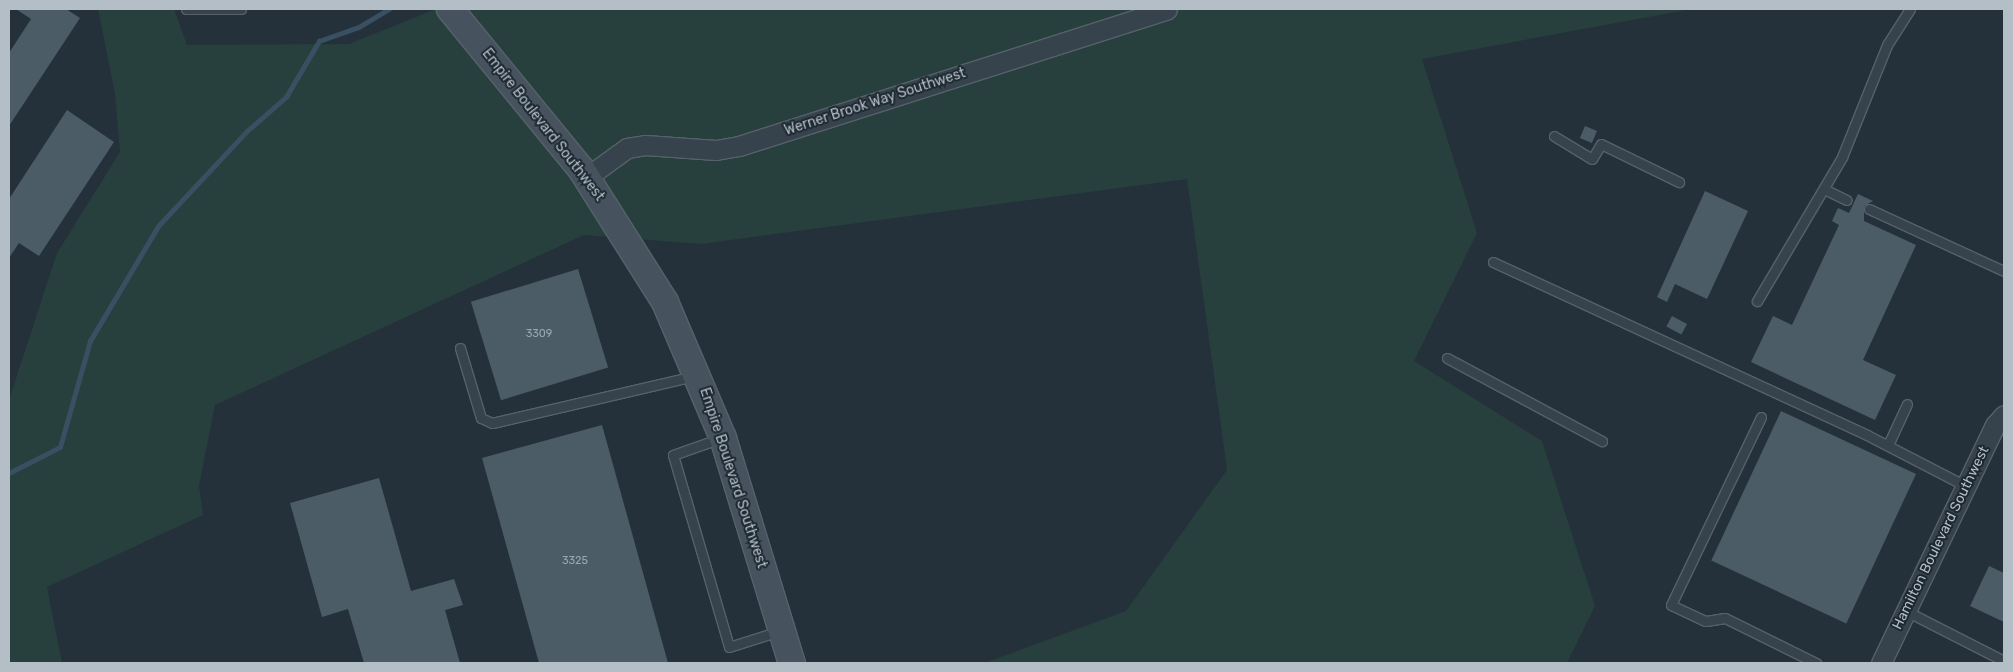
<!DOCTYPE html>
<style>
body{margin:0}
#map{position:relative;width:2013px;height:672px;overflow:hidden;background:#24313b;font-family:Rubik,sans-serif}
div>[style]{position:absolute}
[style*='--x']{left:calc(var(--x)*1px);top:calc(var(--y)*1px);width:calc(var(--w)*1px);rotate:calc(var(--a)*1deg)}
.green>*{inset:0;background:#273f3d}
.stream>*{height:4.5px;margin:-2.25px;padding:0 2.25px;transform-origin:2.25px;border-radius:2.25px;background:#385062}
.building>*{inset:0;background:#4c5c67;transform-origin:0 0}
.roads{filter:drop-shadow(1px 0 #56616a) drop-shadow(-1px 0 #56616a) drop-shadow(0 1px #56616a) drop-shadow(0 -1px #56616a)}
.lane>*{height:9px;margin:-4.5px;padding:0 4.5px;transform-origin:4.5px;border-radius:4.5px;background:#37434c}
.street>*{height:19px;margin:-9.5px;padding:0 9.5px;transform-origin:9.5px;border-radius:9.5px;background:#37434c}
.secondary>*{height:26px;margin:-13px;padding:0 13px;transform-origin:13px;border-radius:13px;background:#46535f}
span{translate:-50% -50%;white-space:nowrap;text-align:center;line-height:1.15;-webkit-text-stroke:4px #1d2831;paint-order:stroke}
.number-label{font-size:11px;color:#99a6af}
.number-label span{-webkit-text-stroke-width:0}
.street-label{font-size:14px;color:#b3bec7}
.frame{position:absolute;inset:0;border:10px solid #b3bec7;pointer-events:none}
</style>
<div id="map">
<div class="green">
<i style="clip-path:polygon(98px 9px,174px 9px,187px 45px,349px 44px,436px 9px,1691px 9px,1422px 59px,1477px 233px,1414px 361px,1542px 441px,1595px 606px,1567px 663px,985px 663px,1126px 611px,1227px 470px,1187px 179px,701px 244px,584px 235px,215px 405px,199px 486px,203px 515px,47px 587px,62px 663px,9px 663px,9px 400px,57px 253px,120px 152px,115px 94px)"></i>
</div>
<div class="stream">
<i style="--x:9;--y:473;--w:57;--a:-27"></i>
<i style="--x:60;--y:447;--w:110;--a:-74.2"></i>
<i style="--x:90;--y:341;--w:135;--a:-59.3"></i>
<i style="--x:159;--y:225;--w:129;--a:-46.9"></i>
<i style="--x:247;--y:131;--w:52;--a:-41.1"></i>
<i style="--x:286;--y:97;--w:65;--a:-59.5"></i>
<i style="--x:319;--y:41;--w:42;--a:-19.3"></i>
<i style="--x:359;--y:27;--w:35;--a:-31"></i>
</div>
<div class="building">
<i style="clip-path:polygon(16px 9px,66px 9px,80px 18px,9px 126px,9px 53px,31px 19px)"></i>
<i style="clip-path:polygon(67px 110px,114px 142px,39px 256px,19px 243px,9px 258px,9px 199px)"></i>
<i style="left:1585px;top:126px;width:13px;height:13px;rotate:23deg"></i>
<i style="clip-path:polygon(1705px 191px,1748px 211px,1707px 299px,1675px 284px,1667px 302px,1657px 297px)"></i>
<i style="clip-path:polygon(1858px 194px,1873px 201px,1864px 206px,1864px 221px,1916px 245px,1863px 360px,1896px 375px,1875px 420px,1751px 362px,1773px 316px,1792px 325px,1839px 225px,1832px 221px,1838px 208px,1849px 213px)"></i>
<i style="left:578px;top:269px;width:103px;height:112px;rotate:73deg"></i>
<i style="left:1672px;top:316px;width:17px;height:12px;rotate:28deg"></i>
<i style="left:1781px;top:411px;width:149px;height:165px;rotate:25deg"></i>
<i style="clip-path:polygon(602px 425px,668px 663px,539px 663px,482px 458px)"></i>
<i style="clip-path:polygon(379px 478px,411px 591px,454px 579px,463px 605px,445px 610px,460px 663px,364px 663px,348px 609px,322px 617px,290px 503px)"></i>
<i style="clip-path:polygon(1989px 566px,2004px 573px,2004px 622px,1970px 606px)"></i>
</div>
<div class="roads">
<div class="lane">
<i style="--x:186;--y:9;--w:55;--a:0"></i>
<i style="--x:1554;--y:136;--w:44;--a:31.2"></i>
<i style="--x:1592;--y:159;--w:17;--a:-59"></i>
<i style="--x:1601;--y:144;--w:87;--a:26"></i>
<i style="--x:1824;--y:189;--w:25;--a:26"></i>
<i style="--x:1869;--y:209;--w:149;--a:24.7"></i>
<i style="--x:1493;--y:262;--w:412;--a:24.8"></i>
<i style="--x:1867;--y:435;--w:111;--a:27.3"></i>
<i style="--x:1757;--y:301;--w:167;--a:-59.4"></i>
<i style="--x:1842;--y:157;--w:121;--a:-68.1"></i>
<i style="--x:1887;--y:45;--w:43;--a:-57.4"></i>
<i style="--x:460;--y:348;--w:73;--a:73.3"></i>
<i style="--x:481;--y:418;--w:12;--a:24"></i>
<i style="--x:492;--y:423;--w:207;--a:-13.1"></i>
<i style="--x:1447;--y:358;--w:176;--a:28.2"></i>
<i style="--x:1761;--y:417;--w:208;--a:115.6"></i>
<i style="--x:1671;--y:605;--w:38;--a:25"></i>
<i style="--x:1706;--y:621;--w:19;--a:-9"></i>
<i style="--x:1725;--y:618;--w:102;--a:26.3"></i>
<i style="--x:721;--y:438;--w:51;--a:160.5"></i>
<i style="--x:673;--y:455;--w:200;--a:73.7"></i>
<i style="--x:729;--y:647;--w:52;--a:-17.7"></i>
<i style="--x:1888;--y:445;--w:45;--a:-65.1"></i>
<i style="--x:1906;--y:611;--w:110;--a:27"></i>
</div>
<div class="street">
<i style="--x:587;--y:177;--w:49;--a:-35.9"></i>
<i style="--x:627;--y:148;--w:18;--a:-9"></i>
<i style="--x:645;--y:145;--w:71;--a:4"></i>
<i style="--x:716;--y:150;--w:23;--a:-10"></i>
<i style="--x:739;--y:146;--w:449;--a:-17.7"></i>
<i style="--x:1881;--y:663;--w:264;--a:-64.4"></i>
<i style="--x:1995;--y:425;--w:13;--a:-48"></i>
</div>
<div class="secondary">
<i style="--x:450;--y:9;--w:207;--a:50.7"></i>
<i style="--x:581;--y:169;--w:157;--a:57.7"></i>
<i style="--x:665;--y:302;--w:148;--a:66.9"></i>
<i style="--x:723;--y:438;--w:235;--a:73"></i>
</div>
</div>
<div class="number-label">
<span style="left:539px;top:334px">3309</span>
<span style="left:575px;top:561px">3325</span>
</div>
<div class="street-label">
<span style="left:875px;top:102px;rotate:-18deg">Werner Brook Way Southwest</span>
<span style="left:543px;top:125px;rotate:52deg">Empire Boulevard Southwest</span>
<span style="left:733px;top:478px;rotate:72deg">Empire Boulevard Southwest</span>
<span style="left:1941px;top:538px;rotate:-64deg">Hamilton Boulevard Southwest</span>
</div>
<div class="frame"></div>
</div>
